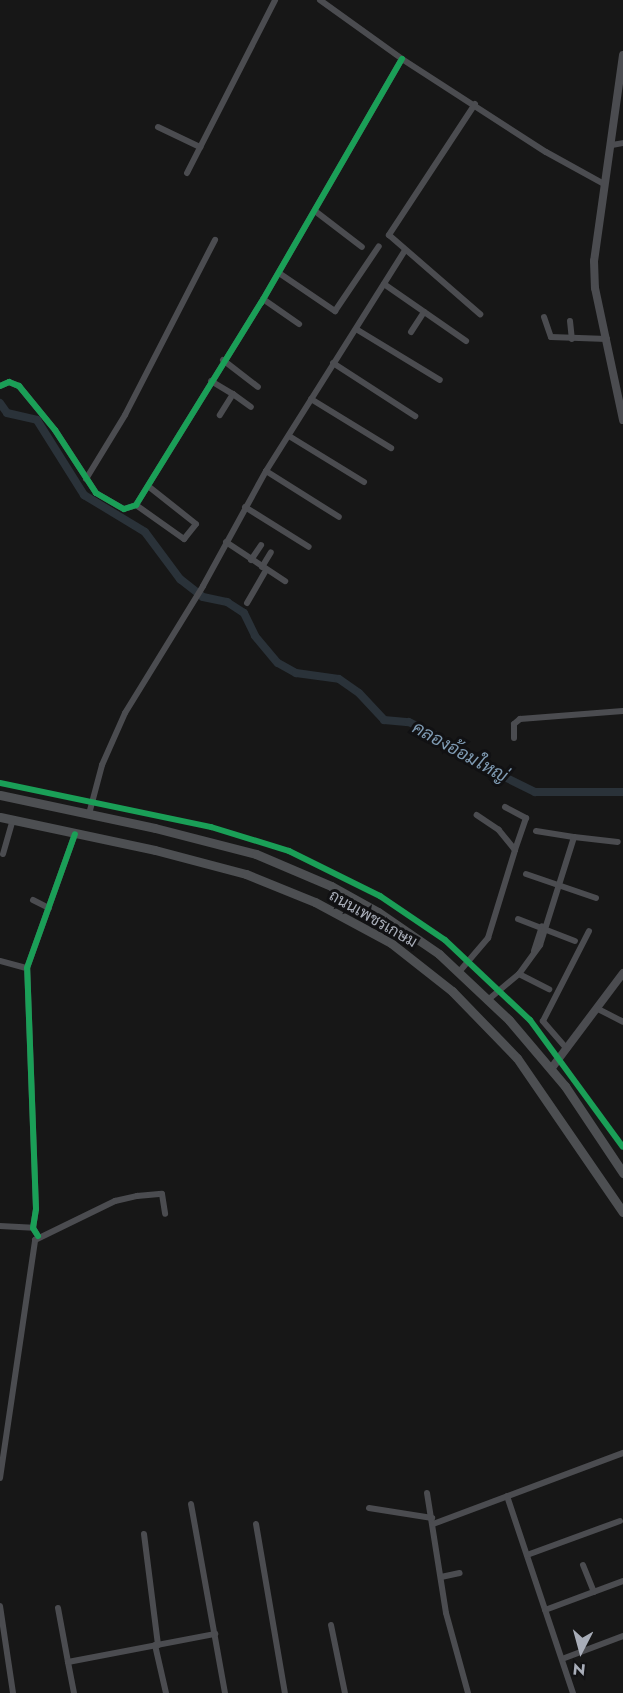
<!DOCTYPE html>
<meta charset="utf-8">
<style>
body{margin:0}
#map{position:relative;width:623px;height:1693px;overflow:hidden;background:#171717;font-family:Jost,Sarabun,sans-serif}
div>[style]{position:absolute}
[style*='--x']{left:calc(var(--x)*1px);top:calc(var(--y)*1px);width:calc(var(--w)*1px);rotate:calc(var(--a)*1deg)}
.canal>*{height:8px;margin:-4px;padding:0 4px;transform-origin:4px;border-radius:4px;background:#2a3239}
.minor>*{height:6px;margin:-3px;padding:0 3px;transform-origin:3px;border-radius:3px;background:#4b4c50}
.tertiary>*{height:8px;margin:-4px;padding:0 4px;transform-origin:4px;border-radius:4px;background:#4b4c50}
.primary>*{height:9px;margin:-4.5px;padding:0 4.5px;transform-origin:4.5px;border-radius:4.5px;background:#4d4f52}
.cycleway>*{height:6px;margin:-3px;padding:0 3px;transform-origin:3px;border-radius:3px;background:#1a9f57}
span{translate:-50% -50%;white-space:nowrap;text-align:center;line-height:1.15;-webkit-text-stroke:6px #111113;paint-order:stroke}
.street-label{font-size:16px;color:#a8adb8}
.water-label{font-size:18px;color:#7f9bb3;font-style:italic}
.north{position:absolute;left:551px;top:1621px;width:60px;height:60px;-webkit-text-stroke:4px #111113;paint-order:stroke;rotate:186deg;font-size:16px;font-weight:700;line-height:24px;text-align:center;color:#a8adb8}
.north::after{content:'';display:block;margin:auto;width:21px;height:27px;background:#a8adb8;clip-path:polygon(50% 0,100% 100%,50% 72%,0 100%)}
</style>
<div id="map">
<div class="canal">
<i style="--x:0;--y:403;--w:12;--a:55"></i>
<i style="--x:7;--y:413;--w:31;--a:13"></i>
<i style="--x:37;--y:420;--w:89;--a:57.9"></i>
<i style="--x:84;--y:495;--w:71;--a:31.2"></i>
<i style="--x:145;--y:532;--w:59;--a:53.3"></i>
<i style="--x:180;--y:579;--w:29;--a:38"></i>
<i style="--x:203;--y:597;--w:25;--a:12"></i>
<i style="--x:227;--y:602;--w:20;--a:33"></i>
<i style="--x:244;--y:613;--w:25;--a:64"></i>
<i style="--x:255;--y:636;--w:35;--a:50"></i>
<i style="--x:278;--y:663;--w:21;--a:29"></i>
<i style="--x:296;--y:673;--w:43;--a:7.9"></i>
<i style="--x:339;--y:679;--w:24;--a:35"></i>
<i style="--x:359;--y:693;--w:37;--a:47"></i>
<i style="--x:384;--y:720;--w:25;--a:5"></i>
<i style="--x:409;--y:722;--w:33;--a:27"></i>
<i style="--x:438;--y:737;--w:18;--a:47"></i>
<i style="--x:450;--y:750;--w:95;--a:26.3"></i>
<i style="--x:535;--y:792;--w:88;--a:0"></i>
</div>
<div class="minor">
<i style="--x:320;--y:0;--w:101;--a:35.7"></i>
<i style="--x:402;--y:59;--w:171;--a:32.9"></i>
<i style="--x:546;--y:152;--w:66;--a:28.9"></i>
<i style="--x:475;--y:104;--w:157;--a:123.3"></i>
<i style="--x:389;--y:235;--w:121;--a:41"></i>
<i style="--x:158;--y:127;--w:47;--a:25.5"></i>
<i style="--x:612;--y:145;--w:11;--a:-10"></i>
<i style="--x:187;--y:173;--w:194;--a:-63"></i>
<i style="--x:315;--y:211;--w:59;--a:37.5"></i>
<i style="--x:279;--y:273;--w:68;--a:34.2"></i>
<i style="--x:335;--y:311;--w:78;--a:-55.9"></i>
<i style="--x:384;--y:284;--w:100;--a:34.8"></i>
<i style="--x:263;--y:299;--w:44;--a:34.8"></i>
<i style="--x:544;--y:317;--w:21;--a:71"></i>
<i style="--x:551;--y:337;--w:56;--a:2"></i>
<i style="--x:570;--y:321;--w:18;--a:84"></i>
<i style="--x:356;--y:329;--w:98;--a:31.3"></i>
<i style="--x:411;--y:332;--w:24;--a:-57"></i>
<i style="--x:223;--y:360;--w:44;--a:37.6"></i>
<i style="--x:333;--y:363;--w:98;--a:32.9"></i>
<i style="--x:211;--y:381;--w:26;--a:31"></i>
<i style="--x:233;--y:394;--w:25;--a:122"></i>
<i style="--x:0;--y:386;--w:10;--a:-24"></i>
<i style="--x:9;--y:382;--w:11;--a:22"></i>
<i style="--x:19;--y:386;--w:57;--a:50.7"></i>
<i style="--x:55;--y:430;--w:75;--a:56.9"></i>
<i style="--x:96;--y:493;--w:32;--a:30"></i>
<i style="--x:124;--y:509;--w:13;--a:-18"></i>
<i style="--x:136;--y:505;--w:238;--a:-58.3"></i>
<i style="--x:261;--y:303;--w:282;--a:-60"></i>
<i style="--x:233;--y:394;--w:22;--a:36"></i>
<i style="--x:311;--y:399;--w:94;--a:31.5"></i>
<i style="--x:289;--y:436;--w:88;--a:31.5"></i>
<i style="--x:266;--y:471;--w:86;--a:32.2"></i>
<i style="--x:86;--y:479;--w:75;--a:-58.6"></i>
<i style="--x:125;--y:415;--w:197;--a:-62.8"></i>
<i style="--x:136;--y:505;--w:59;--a:35.3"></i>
<i style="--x:184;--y:539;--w:19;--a:-51"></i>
<i style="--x:196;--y:524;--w:61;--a:-141.6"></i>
<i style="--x:245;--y:507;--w:75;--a:32"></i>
<i style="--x:226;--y:542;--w:71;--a:33.5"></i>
<i style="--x:251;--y:560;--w:18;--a:-56"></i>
<i style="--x:262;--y:567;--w:17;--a:-59"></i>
<i style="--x:247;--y:603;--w:39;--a:-60"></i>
<i style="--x:514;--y:738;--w:14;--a:-90"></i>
<i style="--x:514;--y:724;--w:8;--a:-40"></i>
<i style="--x:520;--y:719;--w:103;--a:-4.4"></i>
<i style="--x:505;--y:807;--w:24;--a:28"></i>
<i style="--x:526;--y:818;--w:34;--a:109"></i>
<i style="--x:89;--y:814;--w:51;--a:-75.1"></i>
<i style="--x:102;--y:765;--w:57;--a:-66.1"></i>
<i style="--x:125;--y:713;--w:149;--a:-58.4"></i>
<i style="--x:203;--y:586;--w:131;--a:-61.3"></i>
<i style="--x:266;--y:471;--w:261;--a:-57.8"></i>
<i style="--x:536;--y:831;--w:38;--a:9"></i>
<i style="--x:3;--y:854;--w:35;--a:-74"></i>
<i style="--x:526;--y:874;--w:74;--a:18.9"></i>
<i style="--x:33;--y:900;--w:18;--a:27"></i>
<i style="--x:518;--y:919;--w:61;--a:21.1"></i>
<i style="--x:534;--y:951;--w:26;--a:-72"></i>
<i style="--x:0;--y:961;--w:28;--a:15"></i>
<i style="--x:459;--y:972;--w:45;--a:-49.5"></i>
<i style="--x:488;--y:938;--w:92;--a:-72.9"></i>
<i style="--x:515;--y:850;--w:26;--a:-129"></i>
<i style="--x:499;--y:830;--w:27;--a:-146"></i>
<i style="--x:519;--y:974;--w:34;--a:27"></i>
<i style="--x:489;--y:999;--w:39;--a:-40"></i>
<i style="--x:519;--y:974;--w:36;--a:-54"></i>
<i style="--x:540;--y:945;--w:113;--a:-72.5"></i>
<i style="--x:574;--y:837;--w:44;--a:6.5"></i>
<i style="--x:598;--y:1009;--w:28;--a:27"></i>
<i style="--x:567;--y:1049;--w:37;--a:-131"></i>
<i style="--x:543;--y:1021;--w:101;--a:-62.9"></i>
<i style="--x:0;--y:1226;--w:33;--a:3"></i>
<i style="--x:38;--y:1236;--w:9;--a:-122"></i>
<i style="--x:33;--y:1228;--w:19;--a:-81"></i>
<i style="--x:36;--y:1209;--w:241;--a:-92.1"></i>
<i style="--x:27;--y:968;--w:142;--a:-70.3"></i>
<i style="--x:0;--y:1478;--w:241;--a:-81.6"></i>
<i style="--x:35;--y:1240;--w:89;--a:-26"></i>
<i style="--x:115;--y:1201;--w:23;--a:-13"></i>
<i style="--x:137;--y:1196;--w:25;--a:-5"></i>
<i style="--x:162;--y:1194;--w:20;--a:81"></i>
<i style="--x:427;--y:1493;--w:121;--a:81"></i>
<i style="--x:446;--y:1613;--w:83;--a:74.6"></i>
<i style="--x:507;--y:1496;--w:208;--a:71.5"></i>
<i style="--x:191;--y:1504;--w:192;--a:79.8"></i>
<i style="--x:369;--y:1508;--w:64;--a:9"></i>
<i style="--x:256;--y:1524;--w:171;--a:80.3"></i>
<i style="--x:433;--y:1524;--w:203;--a:-20.5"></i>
<i style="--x:144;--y:1534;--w:112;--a:82.8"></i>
<i style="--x:527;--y:1555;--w:99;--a:-20.1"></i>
<i style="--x:583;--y:1565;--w:29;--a:68"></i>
<i style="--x:441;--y:1577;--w:19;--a:-12"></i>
<i style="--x:0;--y:1606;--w:88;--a:81.5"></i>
<i style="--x:58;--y:1608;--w:55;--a:79.5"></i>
<i style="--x:545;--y:1610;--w:83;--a:-20.4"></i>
<i style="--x:331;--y:1625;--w:69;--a:78.4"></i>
<i style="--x:155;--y:1645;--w:49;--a:77.1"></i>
<i style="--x:562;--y:1659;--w:65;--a:-20.7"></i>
<i style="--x:74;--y:1693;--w:32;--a:-101"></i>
<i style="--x:68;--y:1662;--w:150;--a:-10.8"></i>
</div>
<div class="tertiary">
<i style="--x:623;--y:55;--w:208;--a:98"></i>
<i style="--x:594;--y:261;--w:27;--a:88"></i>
<i style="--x:595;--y:288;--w:135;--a:78"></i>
<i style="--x:551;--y:1069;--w:120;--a:-53.1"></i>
</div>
<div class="primary">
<i style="--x:0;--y:795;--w:158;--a:12"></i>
<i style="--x:155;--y:828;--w:104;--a:14.4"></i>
<i style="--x:256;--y:854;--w:82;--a:23.1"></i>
<i style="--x:331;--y:886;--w:54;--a:29"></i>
<i style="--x:378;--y:912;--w:74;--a:34.5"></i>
<i style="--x:439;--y:954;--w:96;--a:43.3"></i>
<i style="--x:509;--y:1020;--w:87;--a:49.7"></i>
<i style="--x:565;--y:1086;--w:105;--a:56.3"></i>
<i style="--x:0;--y:817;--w:158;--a:12"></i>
<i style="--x:155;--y:850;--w:94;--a:14.8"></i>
<i style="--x:246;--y:874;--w:74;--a:22.1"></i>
<i style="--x:315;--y:902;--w:86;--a:28.3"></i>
<i style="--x:391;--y:943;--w:78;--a:38.2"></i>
<i style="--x:452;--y:991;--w:93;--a:45.9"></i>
<i style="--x:517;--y:1058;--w:187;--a:55.5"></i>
</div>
<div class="cycleway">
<i style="--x:0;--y:386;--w:10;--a:-24"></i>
<i style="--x:9;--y:382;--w:11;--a:22"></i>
<i style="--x:19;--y:386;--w:57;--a:50.7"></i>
<i style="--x:55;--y:430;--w:75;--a:56.9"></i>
<i style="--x:96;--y:493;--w:32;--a:30"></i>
<i style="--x:124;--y:509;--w:13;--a:-18"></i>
<i style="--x:136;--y:505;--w:238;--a:-58.3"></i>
<i style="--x:261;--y:303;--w:282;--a:-60"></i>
<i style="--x:0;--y:783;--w:216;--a:11.8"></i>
<i style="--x:211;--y:827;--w:82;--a:17.1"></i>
<i style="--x:289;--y:851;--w:102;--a:26.3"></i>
<i style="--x:380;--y:896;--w:78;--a:34.1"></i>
<i style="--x:445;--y:940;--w:117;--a:43.3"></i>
<i style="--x:530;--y:1020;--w:157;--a:53.8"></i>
<i style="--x:38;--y:1236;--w:9;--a:-122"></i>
<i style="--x:33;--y:1228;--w:19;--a:-81"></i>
<i style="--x:36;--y:1209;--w:241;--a:-92.1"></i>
<i style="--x:27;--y:968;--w:142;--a:-70.3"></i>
</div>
<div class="street-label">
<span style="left:373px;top:919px;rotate:30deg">ถนนเพชรเกษม</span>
</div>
<div class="water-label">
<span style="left:460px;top:752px;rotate:29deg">คลองอ้อมใหญ่</span>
</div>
<div class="north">N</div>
</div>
